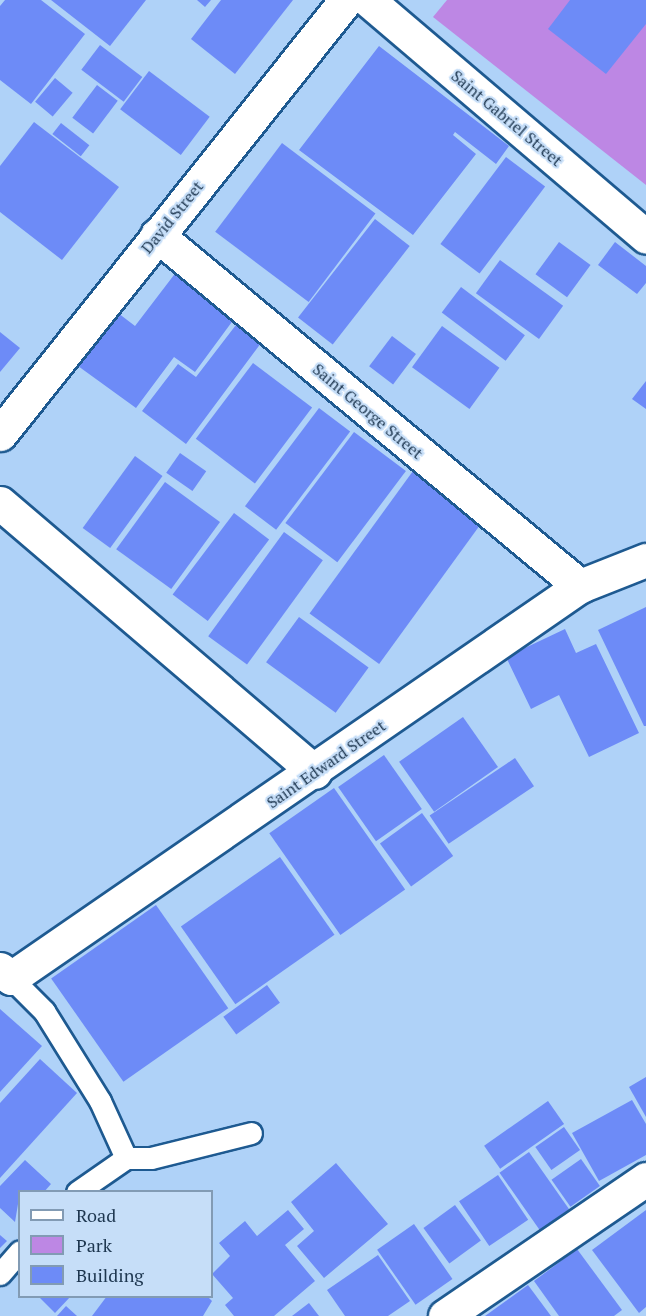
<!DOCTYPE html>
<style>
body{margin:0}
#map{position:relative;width:646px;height:1316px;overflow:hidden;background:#afd2f8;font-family:"PT Serif",serif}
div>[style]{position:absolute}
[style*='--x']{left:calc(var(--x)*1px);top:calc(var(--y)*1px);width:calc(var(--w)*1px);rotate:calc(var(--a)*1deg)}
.green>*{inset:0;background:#bd87e4}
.building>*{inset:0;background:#6d8bf7;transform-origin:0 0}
.roads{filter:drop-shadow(2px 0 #1e5a91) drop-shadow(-2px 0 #1e5a91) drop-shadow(0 2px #1e5a91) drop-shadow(0 -2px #1e5a91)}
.service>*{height:21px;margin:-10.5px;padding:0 10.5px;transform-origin:10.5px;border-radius:10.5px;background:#fff}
.minor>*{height:33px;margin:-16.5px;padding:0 16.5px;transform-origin:16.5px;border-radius:16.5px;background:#fff}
span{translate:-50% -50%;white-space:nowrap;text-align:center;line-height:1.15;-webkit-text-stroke:4.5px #c6def8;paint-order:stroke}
.street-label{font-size:16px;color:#1d364f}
.legend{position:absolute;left:18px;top:1190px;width:195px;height:108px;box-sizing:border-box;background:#c6def8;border:2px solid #829bb4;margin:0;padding:8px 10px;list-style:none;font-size:18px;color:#1d364f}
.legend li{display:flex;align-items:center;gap:12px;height:30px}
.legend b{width:30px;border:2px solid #829bb4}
</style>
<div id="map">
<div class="green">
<i style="clip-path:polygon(447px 0,646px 0,646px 185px,433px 17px)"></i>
</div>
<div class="building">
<i style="clip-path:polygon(5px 0,41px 0,85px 34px,31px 104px,0 80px,0 6px)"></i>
<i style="clip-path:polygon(51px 0,146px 0,110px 46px)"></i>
<i style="clip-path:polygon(197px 0,211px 0,205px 7px)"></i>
<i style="clip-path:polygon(221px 0,293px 0,235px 74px,191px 39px)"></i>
<i style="clip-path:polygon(570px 0,646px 0,646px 24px,606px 74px,548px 29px)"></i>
<i style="left:100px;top:45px;width:53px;height:31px;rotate:37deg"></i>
<i style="clip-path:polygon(379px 46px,509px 146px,496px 164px,455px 132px,453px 135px,476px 154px,413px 235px,299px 150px)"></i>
<i style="left:149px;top:71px;width:76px;height:48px;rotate:37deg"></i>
<i style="left:55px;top:78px;width:23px;height:31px;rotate:40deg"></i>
<i style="left:97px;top:85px;width:26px;height:41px;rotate:37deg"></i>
<i style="clip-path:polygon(34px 122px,119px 187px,62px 260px,0 212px,0 166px)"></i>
<i style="left:61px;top:123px;width:36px;height:14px;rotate:38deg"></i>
<i style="left:282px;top:143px;width:117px;height:111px;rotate:37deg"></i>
<i style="left:506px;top:157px;width:49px;height:109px;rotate:37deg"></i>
<i style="left:375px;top:219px;width:44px;height:125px;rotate:38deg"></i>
<i style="left:559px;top:242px;width:39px;height:40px;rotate:36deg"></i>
<i style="clip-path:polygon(615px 242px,646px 266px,646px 283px,637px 294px,598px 265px)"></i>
<i style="left:500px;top:260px;width:78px;height:41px;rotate:36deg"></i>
<i style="clip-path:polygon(177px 271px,237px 315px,195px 372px,174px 357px,136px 408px,78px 366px,118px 313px,135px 326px)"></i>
<i style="left:461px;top:287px;width:80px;height:32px;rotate:37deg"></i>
<i style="clip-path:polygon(239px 321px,264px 339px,186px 444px,142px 411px,178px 364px,196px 377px)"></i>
<i style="left:442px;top:326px;width:71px;height:51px;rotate:36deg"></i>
<i style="clip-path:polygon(0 332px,20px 348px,0 372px)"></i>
<i style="left:392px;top:336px;width:30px;height:38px;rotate:37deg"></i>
<i style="left:253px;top:363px;width:74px;height:95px;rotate:37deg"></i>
<i style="clip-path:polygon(646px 381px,646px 409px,632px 399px)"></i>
<i style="left:319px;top:408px;width:39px;height:123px;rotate:37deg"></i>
<i style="left:354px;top:432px;width:65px;height:114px;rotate:37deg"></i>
<i style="left:180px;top:453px;width:32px;height:24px;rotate:35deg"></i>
<i style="left:135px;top:456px;width:34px;height:89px;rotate:36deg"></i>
<i style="left:413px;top:471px;width:86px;height:176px;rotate:36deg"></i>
<i style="left:165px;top:482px;width:68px;height:83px;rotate:36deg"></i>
<i style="left:234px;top:513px;width:44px;height:102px;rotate:37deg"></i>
<i style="left:284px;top:532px;width:48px;height:129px;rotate:36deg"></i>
<i style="clip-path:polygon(646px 607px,646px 726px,644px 726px,598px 630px)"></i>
<i style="left:299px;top:617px;width:86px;height:56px;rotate:36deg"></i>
<i style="clip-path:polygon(565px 629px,576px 653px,596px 644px,639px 733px,589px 757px,559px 695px,531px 709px,506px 657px)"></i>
<i style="left:463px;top:717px;width:61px;height:78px;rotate:55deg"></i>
<i style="left:384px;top:755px;width:66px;height:56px;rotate:55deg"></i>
<i style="left:515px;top:758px;width:34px;height:103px;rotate:56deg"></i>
<i style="left:334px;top:788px;width:124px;height:79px;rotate:55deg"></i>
<i style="left:422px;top:813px;width:53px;height:52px;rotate:54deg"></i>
<i style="left:280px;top:857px;width:95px;height:121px;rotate:55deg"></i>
<i style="left:156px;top:905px;width:126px;height:128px;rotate:55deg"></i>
<i style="left:267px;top:985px;width:22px;height:54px;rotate:54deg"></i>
<i style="clip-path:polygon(0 1009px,42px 1046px,0 1092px)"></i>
<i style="clip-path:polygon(40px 1059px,77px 1093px,0 1178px,0 1103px)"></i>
<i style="clip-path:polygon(646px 1077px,646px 1117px,629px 1087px)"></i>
<i style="clip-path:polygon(632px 1100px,646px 1124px,646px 1155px,599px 1181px,572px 1133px)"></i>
<i style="left:548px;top:1101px;width:28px;height:78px;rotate:55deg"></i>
<i style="left:564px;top:1127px;width:28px;height:35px;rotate:55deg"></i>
<i style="left:529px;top:1152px;width:70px;height:36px;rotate:55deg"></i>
<i style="left:581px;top:1159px;width:33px;height:36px;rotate:55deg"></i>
<i style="clip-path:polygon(25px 1160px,51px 1184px,44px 1192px,20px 1192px,15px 1222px,0 1208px,0 1186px)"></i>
<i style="clip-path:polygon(336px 1163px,388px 1224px,324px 1278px,297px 1246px,314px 1231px,291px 1202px)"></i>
<i style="left:498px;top:1175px;width:54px;height:47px;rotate:56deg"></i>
<i style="left:455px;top:1205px;width:44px;height:39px;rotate:54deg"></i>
<i style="clip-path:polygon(288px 1210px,304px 1229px,285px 1245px,315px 1281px,274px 1316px,234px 1316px,225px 1305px,233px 1298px,212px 1274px,230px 1256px,219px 1243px,245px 1221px,257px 1236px)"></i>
<i style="clip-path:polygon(646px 1210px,646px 1307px,639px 1313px,592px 1250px)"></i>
<i style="left:414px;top:1224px;width:67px;height:45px;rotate:55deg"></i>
<i style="clip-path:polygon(0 1235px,7px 1241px,0 1248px)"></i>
<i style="clip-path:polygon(577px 1249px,622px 1310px,614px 1316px,559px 1316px,534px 1281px)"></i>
<i style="clip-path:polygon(378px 1255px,410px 1301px,388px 1316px,345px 1316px,327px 1290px)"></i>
<i style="clip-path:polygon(528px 1285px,551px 1316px,485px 1316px)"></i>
<i style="clip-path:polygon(38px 1296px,71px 1296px,55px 1313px)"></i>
<i style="clip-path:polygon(107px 1296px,207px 1296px,212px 1301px,203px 1316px,92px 1316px)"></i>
<i style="clip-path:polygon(309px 1303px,319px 1316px,292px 1316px)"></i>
<i style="clip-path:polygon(66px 1306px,77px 1316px,57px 1316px)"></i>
</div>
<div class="roads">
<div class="service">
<i style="--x:11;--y:978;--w:47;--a:45"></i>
<i style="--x:44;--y:1011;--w:106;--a:58.1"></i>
<i style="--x:100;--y:1101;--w:63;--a:65.5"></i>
<i style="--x:126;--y:1158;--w:25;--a:0"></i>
<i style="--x:151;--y:1158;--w:103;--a:-14"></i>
<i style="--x:77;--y:1192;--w:60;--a:-34.8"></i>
<i style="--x:0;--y:1274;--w:30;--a:-49"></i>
</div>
<div class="minor">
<i style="--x:368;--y:0;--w:365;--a:40.4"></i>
<i style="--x:157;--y:235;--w:550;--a:39.69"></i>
<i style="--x:0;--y:434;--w:555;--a:-51.44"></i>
<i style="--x:0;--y:503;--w:414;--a:40.5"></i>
<i style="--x:0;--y:969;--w:14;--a:39"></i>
<i style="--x:11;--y:978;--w:691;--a:-34.56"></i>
<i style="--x:580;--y:586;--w:71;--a:-21.5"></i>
<i style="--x:445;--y:1316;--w:243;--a:-34.3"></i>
</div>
</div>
<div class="street-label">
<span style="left:507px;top:118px;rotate:40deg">Saint Gabriel Street</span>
<span style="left:172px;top:217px;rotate:-51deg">David Street</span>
<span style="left:368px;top:411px;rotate:40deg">Saint George Street</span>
<span style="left:326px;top:764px;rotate:-35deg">Saint Edward Street</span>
</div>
<ul class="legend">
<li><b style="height:8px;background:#fff"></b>Road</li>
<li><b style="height:16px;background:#bd87e4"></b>Park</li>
<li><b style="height:16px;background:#6d8bf7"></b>Building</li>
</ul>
</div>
